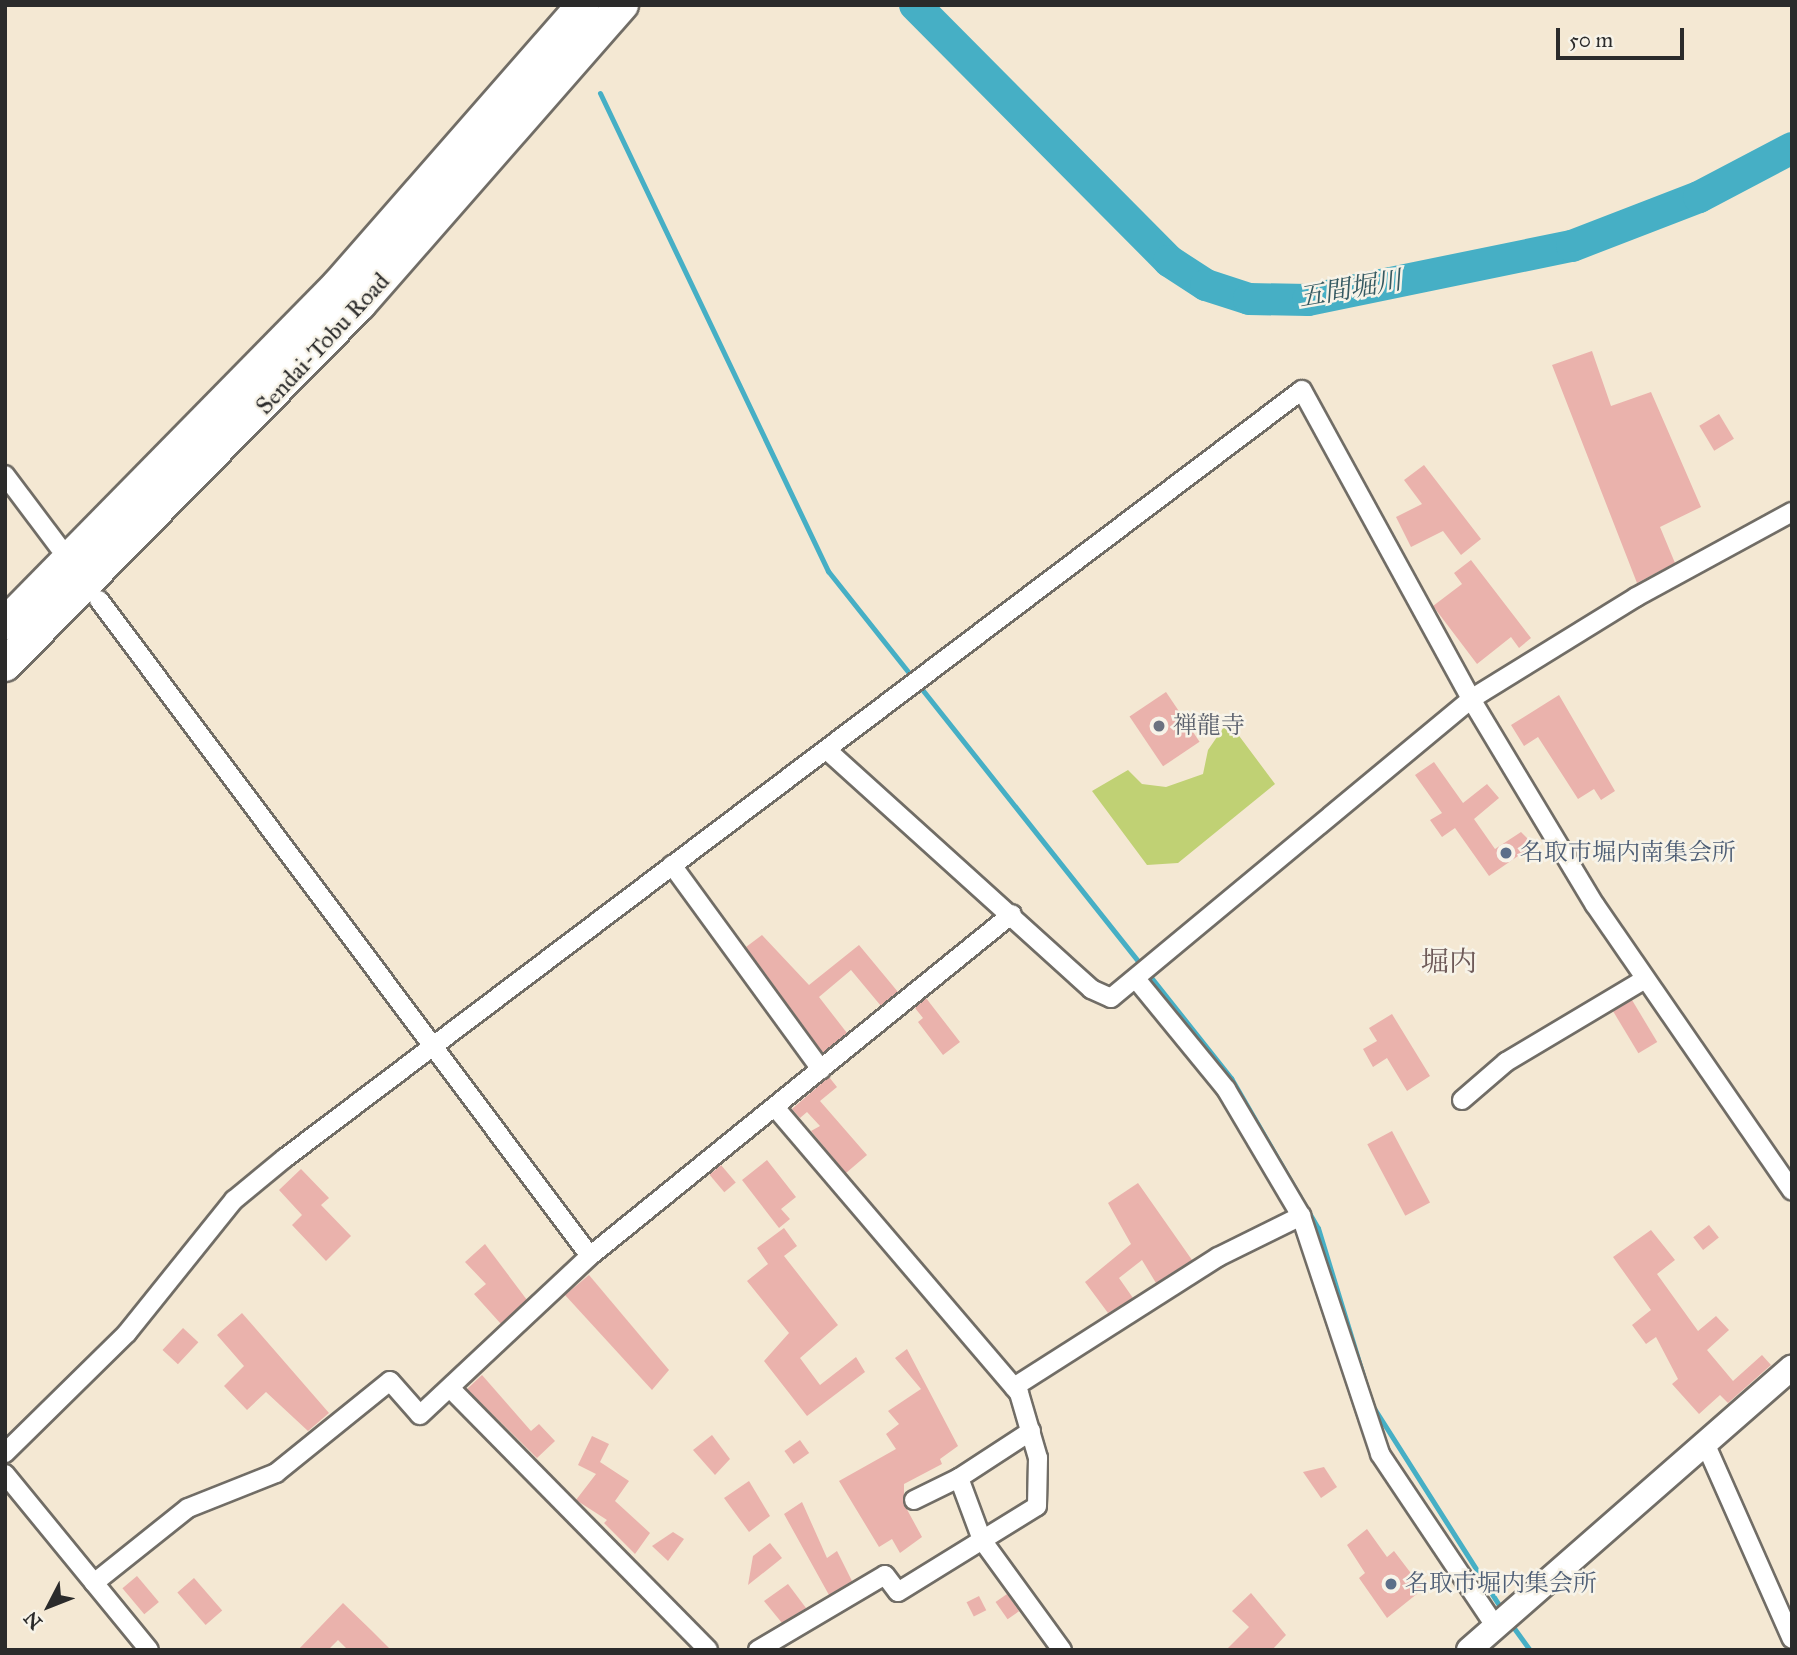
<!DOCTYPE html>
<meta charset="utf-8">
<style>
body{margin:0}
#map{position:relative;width:1797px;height:1655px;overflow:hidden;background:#f4e8d3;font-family:"IM FELL Great Primer","Noto Serif JP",serif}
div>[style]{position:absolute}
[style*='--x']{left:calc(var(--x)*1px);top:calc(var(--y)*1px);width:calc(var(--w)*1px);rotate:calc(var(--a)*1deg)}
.green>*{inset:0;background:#c0d174}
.stream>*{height:5px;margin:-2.5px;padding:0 2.5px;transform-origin:2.5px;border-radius:2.5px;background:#46afc5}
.river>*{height:32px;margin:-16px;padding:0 16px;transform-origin:16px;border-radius:16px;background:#46afc5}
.building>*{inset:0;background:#eab2ac;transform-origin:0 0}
.roads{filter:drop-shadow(2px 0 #716d66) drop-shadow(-2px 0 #716d66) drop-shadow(0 2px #716d66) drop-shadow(0 -2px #716d66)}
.street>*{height:18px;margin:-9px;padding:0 9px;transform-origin:9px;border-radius:9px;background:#fff}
.secondary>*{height:24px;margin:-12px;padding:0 12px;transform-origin:12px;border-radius:12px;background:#fff}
.highway>*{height:32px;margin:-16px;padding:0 16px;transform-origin:16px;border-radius:16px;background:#fff}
.dots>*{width:19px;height:19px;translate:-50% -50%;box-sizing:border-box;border:4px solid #f7f3e8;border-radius:50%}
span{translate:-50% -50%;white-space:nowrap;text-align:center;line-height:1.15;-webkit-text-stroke:5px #f7f3e8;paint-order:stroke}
.street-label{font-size:24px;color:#2b2b2b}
.worship-label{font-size:24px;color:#5b616d}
.left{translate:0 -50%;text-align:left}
.service-label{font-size:24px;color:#4e5e75}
.water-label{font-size:26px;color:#345961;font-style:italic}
.quarter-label{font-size:28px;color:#6e5a58}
.frame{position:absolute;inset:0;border:7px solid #2b2b2b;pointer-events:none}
.north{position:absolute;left:14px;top:1571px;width:70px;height:70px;-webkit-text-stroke:5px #f7f3e8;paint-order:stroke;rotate:228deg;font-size:19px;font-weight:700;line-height:28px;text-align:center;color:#2b2b2b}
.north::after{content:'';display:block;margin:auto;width:24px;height:32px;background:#2b2b2b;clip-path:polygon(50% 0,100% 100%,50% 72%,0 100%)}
.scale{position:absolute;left:1556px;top:28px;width:128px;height:32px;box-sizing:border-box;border:4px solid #2b2b2b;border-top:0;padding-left:9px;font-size:21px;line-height:24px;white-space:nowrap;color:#2b2b2b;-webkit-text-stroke:5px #f7f3e8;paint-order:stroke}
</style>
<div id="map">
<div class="green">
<i style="clip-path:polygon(1228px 721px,1275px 784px,1178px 863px,1147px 865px,1092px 791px,1128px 770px,1142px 784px,1166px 787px,1203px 774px,1208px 750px)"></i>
</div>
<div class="stream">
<i style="--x:600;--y:93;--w:530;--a:64.5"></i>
<i style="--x:828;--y:571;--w:648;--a:51.52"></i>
<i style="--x:1231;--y:1078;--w:173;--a:59.9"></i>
<i style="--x:1318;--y:1228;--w:185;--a:73"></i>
<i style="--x:1372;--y:1405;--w:246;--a:57.6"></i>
<i style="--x:1511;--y:1624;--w:32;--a:54"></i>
</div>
<div class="river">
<i style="--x:915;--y:5;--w:361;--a:45.2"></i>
<i style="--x:1169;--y:261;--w:44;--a:33"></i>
<i style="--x:1206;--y:285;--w:45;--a:18"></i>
<i style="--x:1249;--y:299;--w:59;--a:1"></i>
<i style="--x:1308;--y:300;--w:269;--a:-11.6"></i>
<i style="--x:1572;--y:246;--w:136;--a:-21.1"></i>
<i style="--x:1699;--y:197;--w:105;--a:-27.8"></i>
</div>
<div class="building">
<i style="clip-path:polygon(1592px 351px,1611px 406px,1651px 392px,1701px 507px,1660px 527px,1675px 563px,1637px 583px,1552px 365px)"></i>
<i style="left:1719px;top:414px;width:29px;height:23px;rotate:59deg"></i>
<i style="clip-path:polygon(1424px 465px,1481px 539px,1461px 555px,1443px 531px,1411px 547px,1396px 517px,1422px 504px,1404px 480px)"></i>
<i style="clip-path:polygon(1471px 560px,1531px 638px,1519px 648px,1511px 637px,1477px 664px,1433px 606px,1462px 584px,1454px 573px)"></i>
<i style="left:1166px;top:692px;width:60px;height:44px;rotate:56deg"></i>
<i style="clip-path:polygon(1559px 695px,1615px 791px,1601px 800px,1594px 789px,1578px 799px,1538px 737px,1524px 746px,1511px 725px)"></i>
<i style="clip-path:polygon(1434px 762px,1463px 803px,1487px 784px,1499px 798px,1474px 819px,1495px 849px,1521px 832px,1534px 845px,1489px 876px,1455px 828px,1442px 837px,1430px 820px,1442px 813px,1415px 775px)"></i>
<i style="clip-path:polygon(762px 935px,809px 985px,859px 945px,898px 992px,881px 1006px,851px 970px,819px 997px,847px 1033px,823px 1053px,746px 947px)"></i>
<i style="clip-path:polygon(926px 998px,960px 1042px,943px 1055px,918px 1022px,923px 1018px,915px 1008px)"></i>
<i style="left:1632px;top:1000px;width:49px;height:22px;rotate:59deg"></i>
<i style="clip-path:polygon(1392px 1014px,1430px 1076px,1407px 1091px,1387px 1058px,1373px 1067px,1363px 1049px,1377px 1041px,1369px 1028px)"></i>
<i style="clip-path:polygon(829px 1077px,837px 1087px,820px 1101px,867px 1155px,846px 1173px,811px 1131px,820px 1126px,807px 1112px,800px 1118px,792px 1109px)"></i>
<i style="left:1392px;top:1131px;width:81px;height:28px;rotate:62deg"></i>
<i style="clip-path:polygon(767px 1160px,796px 1197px,781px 1209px,790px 1219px,779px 1228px,742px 1180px)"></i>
<i style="left:721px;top:1165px;width:23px;height:15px;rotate:50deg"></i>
<i style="clip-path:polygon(301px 1169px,329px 1198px,321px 1205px,351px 1236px,326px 1261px,292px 1225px,302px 1215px,279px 1190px)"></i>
<i style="clip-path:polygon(1138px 1183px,1192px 1260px,1156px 1283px,1142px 1260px,1119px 1278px,1133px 1298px,1108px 1313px,1085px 1282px,1131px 1244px,1108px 1203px)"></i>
<i style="left:1709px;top:1225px;width:16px;height:20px;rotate:52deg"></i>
<i style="clip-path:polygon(784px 1228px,797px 1246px,784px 1256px,838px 1325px,800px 1358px,820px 1385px,856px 1357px,865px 1372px,807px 1416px,764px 1361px,789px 1333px,747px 1281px,768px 1264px,757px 1248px)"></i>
<i style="clip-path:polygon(1651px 1230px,1675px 1260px,1657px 1274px,1698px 1331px,1716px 1316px,1729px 1330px,1707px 1350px,1733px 1381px,1762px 1355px,1771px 1365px,1728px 1403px,1720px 1395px,1699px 1414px,1672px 1384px,1678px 1379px,1656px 1337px,1646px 1344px,1632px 1325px,1651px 1310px,1613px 1257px)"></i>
<i style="clip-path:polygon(485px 1244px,527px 1300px,501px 1324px,474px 1294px,486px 1284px,465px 1262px)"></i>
<i style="clip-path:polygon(589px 1275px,669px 1370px,652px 1390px,565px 1295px)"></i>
<i style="clip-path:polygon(242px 1313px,329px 1413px,308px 1431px,266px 1392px,247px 1410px,224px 1386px,244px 1366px,217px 1335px)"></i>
<i style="left:183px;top:1328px;width:21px;height:30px;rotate:43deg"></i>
<i style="clip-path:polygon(907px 1349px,958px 1446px,940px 1459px,942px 1464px,904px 1484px,904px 1504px,922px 1537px,900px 1553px,892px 1539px,879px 1547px,839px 1481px,896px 1449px,886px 1434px,899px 1424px,888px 1411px,921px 1389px,895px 1358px)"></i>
<i style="clip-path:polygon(482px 1375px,531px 1431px,539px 1424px,555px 1441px,537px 1458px,467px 1389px)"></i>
<i style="clip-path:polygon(712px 1435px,730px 1459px,715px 1475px,693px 1450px)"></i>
<i style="clip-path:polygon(592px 1436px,609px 1444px,600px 1462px,629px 1481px,615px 1501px,650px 1533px,635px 1554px,604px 1523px,607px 1520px,576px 1500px,596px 1474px,578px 1465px)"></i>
<i style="left:800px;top:1440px;width:16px;height:19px;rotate:55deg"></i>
<i style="clip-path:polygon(1324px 1467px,1337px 1487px,1321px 1498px,1303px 1472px)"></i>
<i style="clip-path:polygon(749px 1481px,770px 1516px,749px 1532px,724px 1498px)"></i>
<i style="clip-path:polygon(802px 1502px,827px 1558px,837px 1551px,852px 1581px,829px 1595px,784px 1514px)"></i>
<i style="clip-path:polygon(1367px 1529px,1387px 1557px,1394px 1551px,1423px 1589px,1387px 1618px,1359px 1578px,1365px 1573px,1347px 1545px)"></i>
<i style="clip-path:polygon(673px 1532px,684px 1539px,668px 1561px,652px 1546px)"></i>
<i style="clip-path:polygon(770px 1543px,782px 1558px,748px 1585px,753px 1556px)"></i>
<i style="left:137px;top:1576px;width:34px;height:19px;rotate:50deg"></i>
<i style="left:194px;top:1578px;width:43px;height:22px;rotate:49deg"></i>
<i style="clip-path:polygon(788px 1584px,806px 1608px,782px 1623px,764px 1601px)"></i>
<i style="clip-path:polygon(1251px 1593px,1286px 1635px,1272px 1650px,1226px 1650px,1249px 1627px,1232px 1611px)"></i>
<i style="left:1007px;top:1594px;width:21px;height:14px;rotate:55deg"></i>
<i style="left:979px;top:1596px;width:16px;height:14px;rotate:63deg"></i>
<i style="clip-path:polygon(343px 1603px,371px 1630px,391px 1650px,348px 1650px,338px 1640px,328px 1650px,298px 1650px)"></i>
</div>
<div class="roads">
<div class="street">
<i style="--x:5;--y:475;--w:90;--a:53.1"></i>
<i style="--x:99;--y:600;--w:819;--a:53.19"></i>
<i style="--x:828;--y:751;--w:355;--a:42.1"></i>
<i style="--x:1091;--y:989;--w:22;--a:24"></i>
<i style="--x:1111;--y:998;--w:468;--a:-39.7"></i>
<i style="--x:1471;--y:699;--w:194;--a:-31.7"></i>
<i style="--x:1636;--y:597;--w:178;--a:-28.6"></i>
<i style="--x:672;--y:865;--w:253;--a:53.9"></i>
<i style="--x:1136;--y:979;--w:142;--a:50.7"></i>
<i style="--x:1226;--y:1089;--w:147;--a:59.4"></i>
<i style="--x:1301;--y:1216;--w:251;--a:71.6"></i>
<i style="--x:1380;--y:1454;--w:208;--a:56.2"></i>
<i style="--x:1462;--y:1100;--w:58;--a:-40.8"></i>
<i style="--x:1506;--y:1062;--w:162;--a:-30.8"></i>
<i style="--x:1014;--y:1387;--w:242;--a:-32.5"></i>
<i style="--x:1218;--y:1257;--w:93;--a:-26.3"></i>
<i style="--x:451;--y:1389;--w:366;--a:45.4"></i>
<i style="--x:1705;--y:1443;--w:214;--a:66.1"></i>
<i style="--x:5;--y:1453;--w:171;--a:-44.5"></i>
<i style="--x:127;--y:1333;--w:171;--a:-51.2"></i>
<i style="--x:234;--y:1200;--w:66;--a:-39.5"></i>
<i style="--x:285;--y:1158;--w:1274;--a:-37.06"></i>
<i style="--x:1302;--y:390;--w:352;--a:61.3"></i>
<i style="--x:1471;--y:699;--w:240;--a:59"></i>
<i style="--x:1595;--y:905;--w:347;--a:55.4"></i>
<i style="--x:5;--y:1474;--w:227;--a:50.7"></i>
<i style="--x:959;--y:1478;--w:86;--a:-33.1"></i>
<i style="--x:914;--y:1500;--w:50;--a:-26.1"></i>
<i style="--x:959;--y:1478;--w:66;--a:69.6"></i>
<i style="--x:982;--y:1540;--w:136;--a:54"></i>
<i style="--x:94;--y:1583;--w:120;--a:-38.6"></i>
<i style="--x:188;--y:1508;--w:95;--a:-21.7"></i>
<i style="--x:276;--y:1473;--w:146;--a:-38.9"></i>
<i style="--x:390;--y:1381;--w:45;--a:48.6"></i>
<i style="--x:420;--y:1415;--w:233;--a:-43.1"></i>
<i style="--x:590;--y:1256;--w:543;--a:-39.02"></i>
<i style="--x:758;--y:1650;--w:147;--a:-30.6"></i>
<i style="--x:885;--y:1575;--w:21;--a:53"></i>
<i style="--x:898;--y:1592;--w:163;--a:-31.7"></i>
<i style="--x:1037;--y:1506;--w:48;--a:-88.8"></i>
<i style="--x:1038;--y:1458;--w:68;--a:-106.3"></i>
<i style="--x:1019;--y:1393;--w:376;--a:-130.5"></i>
</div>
<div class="secondary">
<i style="--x:1469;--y:1650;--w:429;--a:-41.2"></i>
</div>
<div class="highway">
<i style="--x:5;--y:624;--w:475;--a:-45.5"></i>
<i style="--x:338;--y:285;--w:372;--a:-48.8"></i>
<i style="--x:5;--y:665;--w:506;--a:-45.48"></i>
<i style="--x:360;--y:304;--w:398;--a:-48.8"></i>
</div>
</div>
<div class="dots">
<i style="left:1159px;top:726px;background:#6b7280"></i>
<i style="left:1506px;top:853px;background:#5c6f8a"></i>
<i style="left:1391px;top:1584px;background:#5c6f8a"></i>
</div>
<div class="street-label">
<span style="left:323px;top:344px;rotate:-47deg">Sendai-Tobu Road</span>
</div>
<div class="worship-label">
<span class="left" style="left:1173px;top:726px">禅龍寺</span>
</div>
<div class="service-label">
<span class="left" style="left:1520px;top:853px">名取市堀内南集会所</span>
<span class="left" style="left:1405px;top:1584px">名取市堀内集会所</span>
</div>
<div class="water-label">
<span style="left:1350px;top:289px;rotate:-10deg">五間堀川</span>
</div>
<div class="quarter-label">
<span style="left:1449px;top:962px">堀内</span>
</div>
<div class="frame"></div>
<div class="north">N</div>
<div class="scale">50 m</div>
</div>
